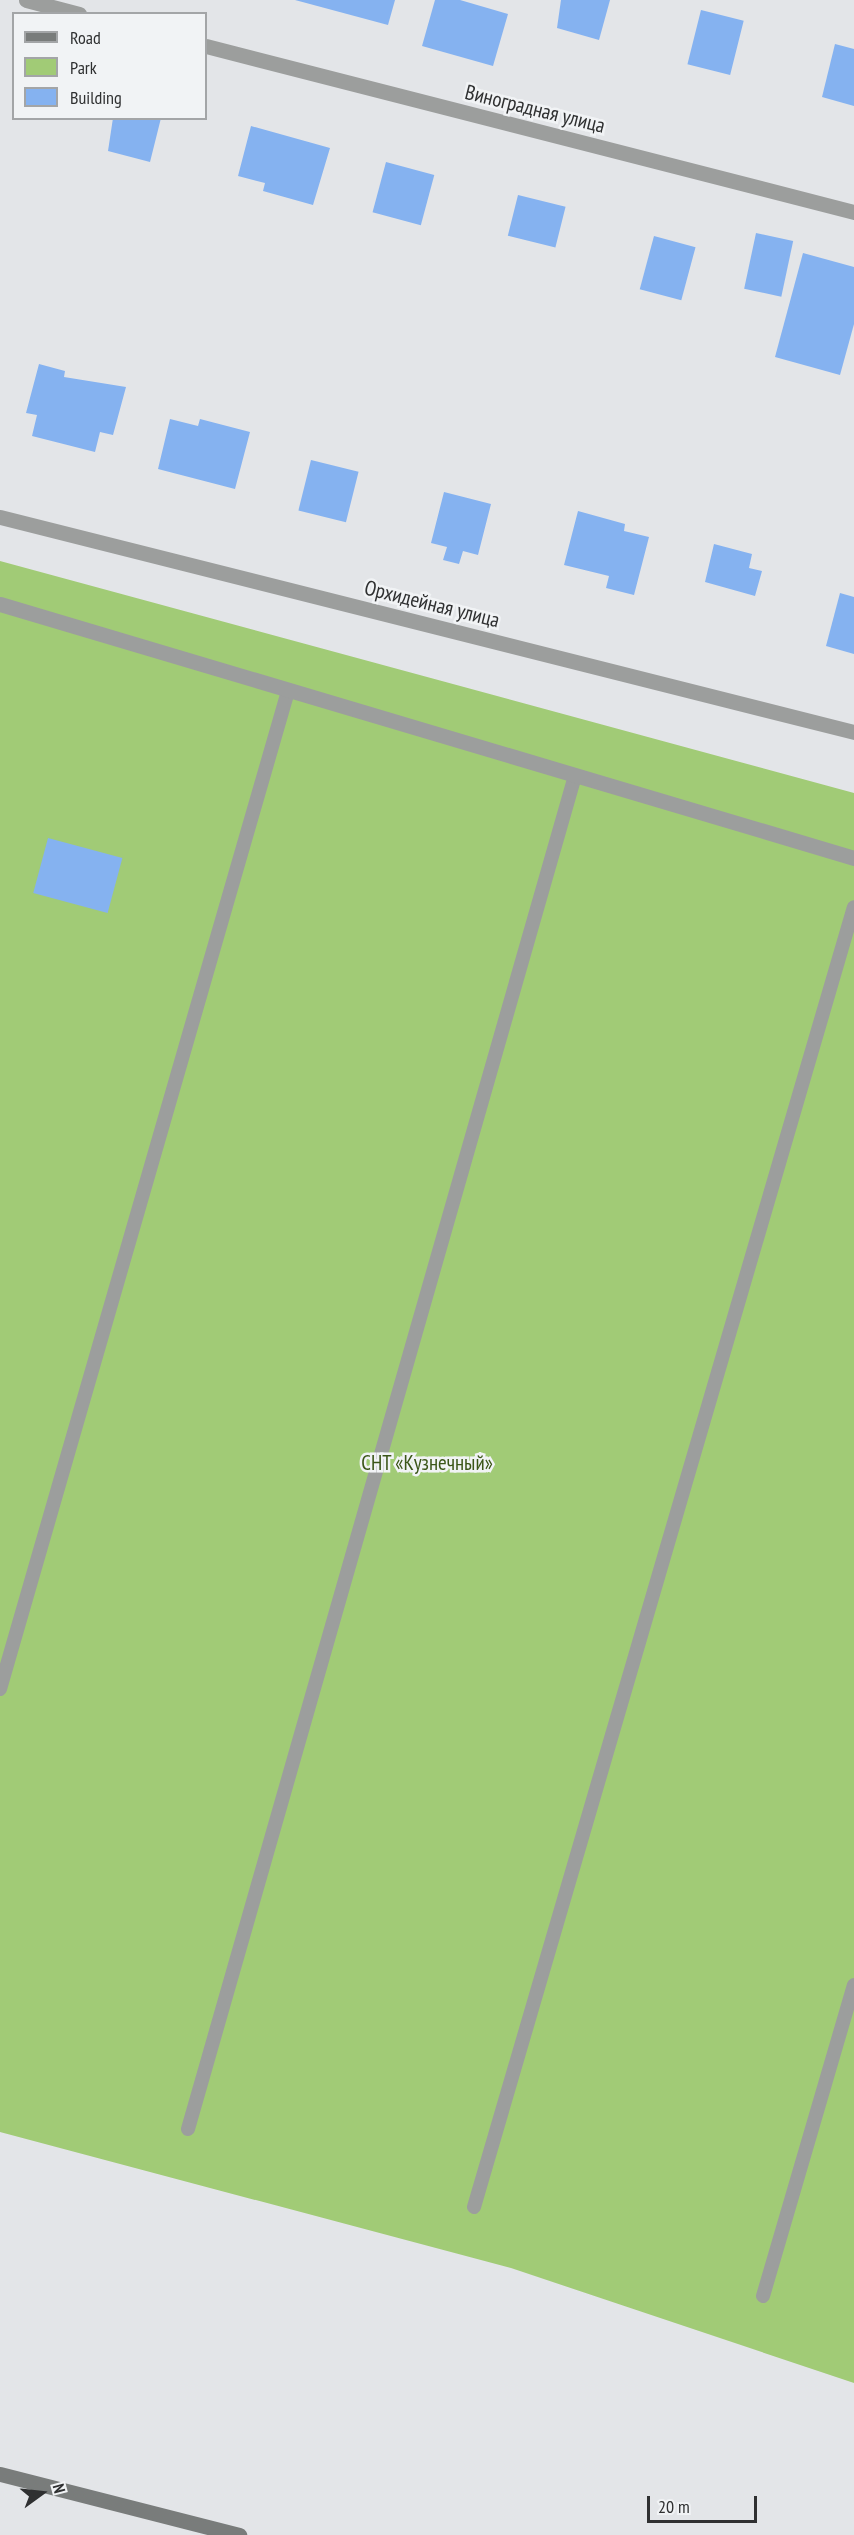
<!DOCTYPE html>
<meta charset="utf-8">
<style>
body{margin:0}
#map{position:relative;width:854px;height:2535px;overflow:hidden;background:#e3e5e8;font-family:"PT Sans Narrow",sans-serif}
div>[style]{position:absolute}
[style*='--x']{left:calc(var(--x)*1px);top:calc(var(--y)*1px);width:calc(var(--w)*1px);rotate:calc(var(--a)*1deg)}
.green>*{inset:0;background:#a1cb76}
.building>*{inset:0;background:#85b2f0;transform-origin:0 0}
.lane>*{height:14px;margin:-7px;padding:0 7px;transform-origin:7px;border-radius:7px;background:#9c9e9d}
.street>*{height:15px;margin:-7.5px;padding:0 7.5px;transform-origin:7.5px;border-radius:7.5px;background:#9c9e9d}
.secondary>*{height:15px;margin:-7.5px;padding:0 7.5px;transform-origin:7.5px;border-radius:7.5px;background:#797c7b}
span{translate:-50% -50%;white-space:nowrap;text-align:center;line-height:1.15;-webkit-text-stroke:5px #f1f3f5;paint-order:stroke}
.street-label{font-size:21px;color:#2f3031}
.park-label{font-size:21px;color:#3b5618}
.legend{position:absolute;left:12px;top:12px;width:195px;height:108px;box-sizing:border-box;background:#f1f3f5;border:2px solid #a3a5a7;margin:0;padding:8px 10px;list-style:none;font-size:18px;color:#2f3031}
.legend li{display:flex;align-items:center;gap:12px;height:30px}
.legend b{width:30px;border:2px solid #a3a5a7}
.north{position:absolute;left:12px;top:2463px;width:60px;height:60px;-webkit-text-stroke:4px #f1f3f5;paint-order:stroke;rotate:75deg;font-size:16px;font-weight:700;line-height:24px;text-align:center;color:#2f3031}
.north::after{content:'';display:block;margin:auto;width:21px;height:27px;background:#2f3031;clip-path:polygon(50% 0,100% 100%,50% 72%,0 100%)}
.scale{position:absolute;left:647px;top:2496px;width:110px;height:27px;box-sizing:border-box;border:3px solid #2f3031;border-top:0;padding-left:8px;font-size:18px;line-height:21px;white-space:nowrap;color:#2f3031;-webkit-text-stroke:4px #f1f3f5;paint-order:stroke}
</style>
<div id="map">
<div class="green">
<i style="clip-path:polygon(0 561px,854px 793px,854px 2383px,511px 2268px,0 2132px)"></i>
</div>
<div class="building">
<i style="clip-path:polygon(295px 0,395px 0,388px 25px)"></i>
<i style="clip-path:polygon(435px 0,460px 0,508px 14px,493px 66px,422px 46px)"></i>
<i style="clip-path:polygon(561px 0,610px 0,599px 40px,557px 28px)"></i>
<i style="left:701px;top:10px;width:44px;height:56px;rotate:14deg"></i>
<i style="clip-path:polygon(835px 44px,854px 49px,854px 106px,822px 97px)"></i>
<i style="clip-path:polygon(113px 118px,161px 118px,150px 162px,108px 151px)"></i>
<i style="clip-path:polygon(251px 126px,330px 148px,313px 205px,263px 191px,265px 183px,238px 176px)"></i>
<i style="left:386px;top:162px;width:50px;height:52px;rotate:15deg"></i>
<i style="left:518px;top:195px;width:49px;height:42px;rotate:14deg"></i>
<i style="left:756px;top:233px;width:38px;height:57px;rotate:12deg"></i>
<i style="left:654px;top:236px;width:43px;height:55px;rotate:15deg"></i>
<i style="clip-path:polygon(803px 253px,854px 267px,854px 324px,840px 375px,775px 357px)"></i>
<i style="clip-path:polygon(39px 364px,65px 371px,64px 377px,126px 387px,113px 435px,100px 432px,95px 452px,32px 436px,37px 415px,26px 413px)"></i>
<i style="clip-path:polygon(170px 419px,198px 426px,200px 419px,250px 432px,235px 489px,158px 469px)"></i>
<i style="left:311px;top:460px;width:49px;height:52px;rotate:14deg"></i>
<i style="clip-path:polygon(444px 492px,491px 504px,478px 555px,463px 551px,459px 564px,443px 560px,447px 547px,431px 543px)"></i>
<i style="clip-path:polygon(578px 511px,625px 524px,624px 531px,649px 537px,634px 595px,606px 588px,609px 576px,564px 565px)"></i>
<i style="clip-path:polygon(714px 544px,752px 554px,749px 568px,762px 571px,755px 596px,705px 582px)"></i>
<i style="clip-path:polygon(840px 593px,854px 597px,854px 654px,826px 646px)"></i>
<i style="left:48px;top:838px;width:77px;height:57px;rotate:15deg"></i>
</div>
<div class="lane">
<i style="--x:0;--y:1689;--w:1039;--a:-73.9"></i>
<i style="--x:188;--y:2129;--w:1407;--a:-74.04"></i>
<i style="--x:474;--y:2207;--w:1354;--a:-73.71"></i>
<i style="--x:763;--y:2296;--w:324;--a:-73.7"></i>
</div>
<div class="street">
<i style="--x:26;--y:0;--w:55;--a:14.8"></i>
<i style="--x:206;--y:46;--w:669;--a:14.37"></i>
<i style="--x:0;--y:517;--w:881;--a:14.13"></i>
<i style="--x:0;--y:604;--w:891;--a:16.56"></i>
</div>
<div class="secondary">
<i style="--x:0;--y:2474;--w:247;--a:14.3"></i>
</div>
<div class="street-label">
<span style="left:535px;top:109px;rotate:14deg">Виноградная улица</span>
<span style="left:432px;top:604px;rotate:14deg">Орхидейная улица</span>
</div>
<div class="park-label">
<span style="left:427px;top:1463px">СНТ «Кузнечный»</span>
</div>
<ul class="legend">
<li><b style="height:8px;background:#797c7b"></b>Road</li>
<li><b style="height:16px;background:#a1cb76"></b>Park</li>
<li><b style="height:16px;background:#85b2f0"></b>Building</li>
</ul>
<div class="north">N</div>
<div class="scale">20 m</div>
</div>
